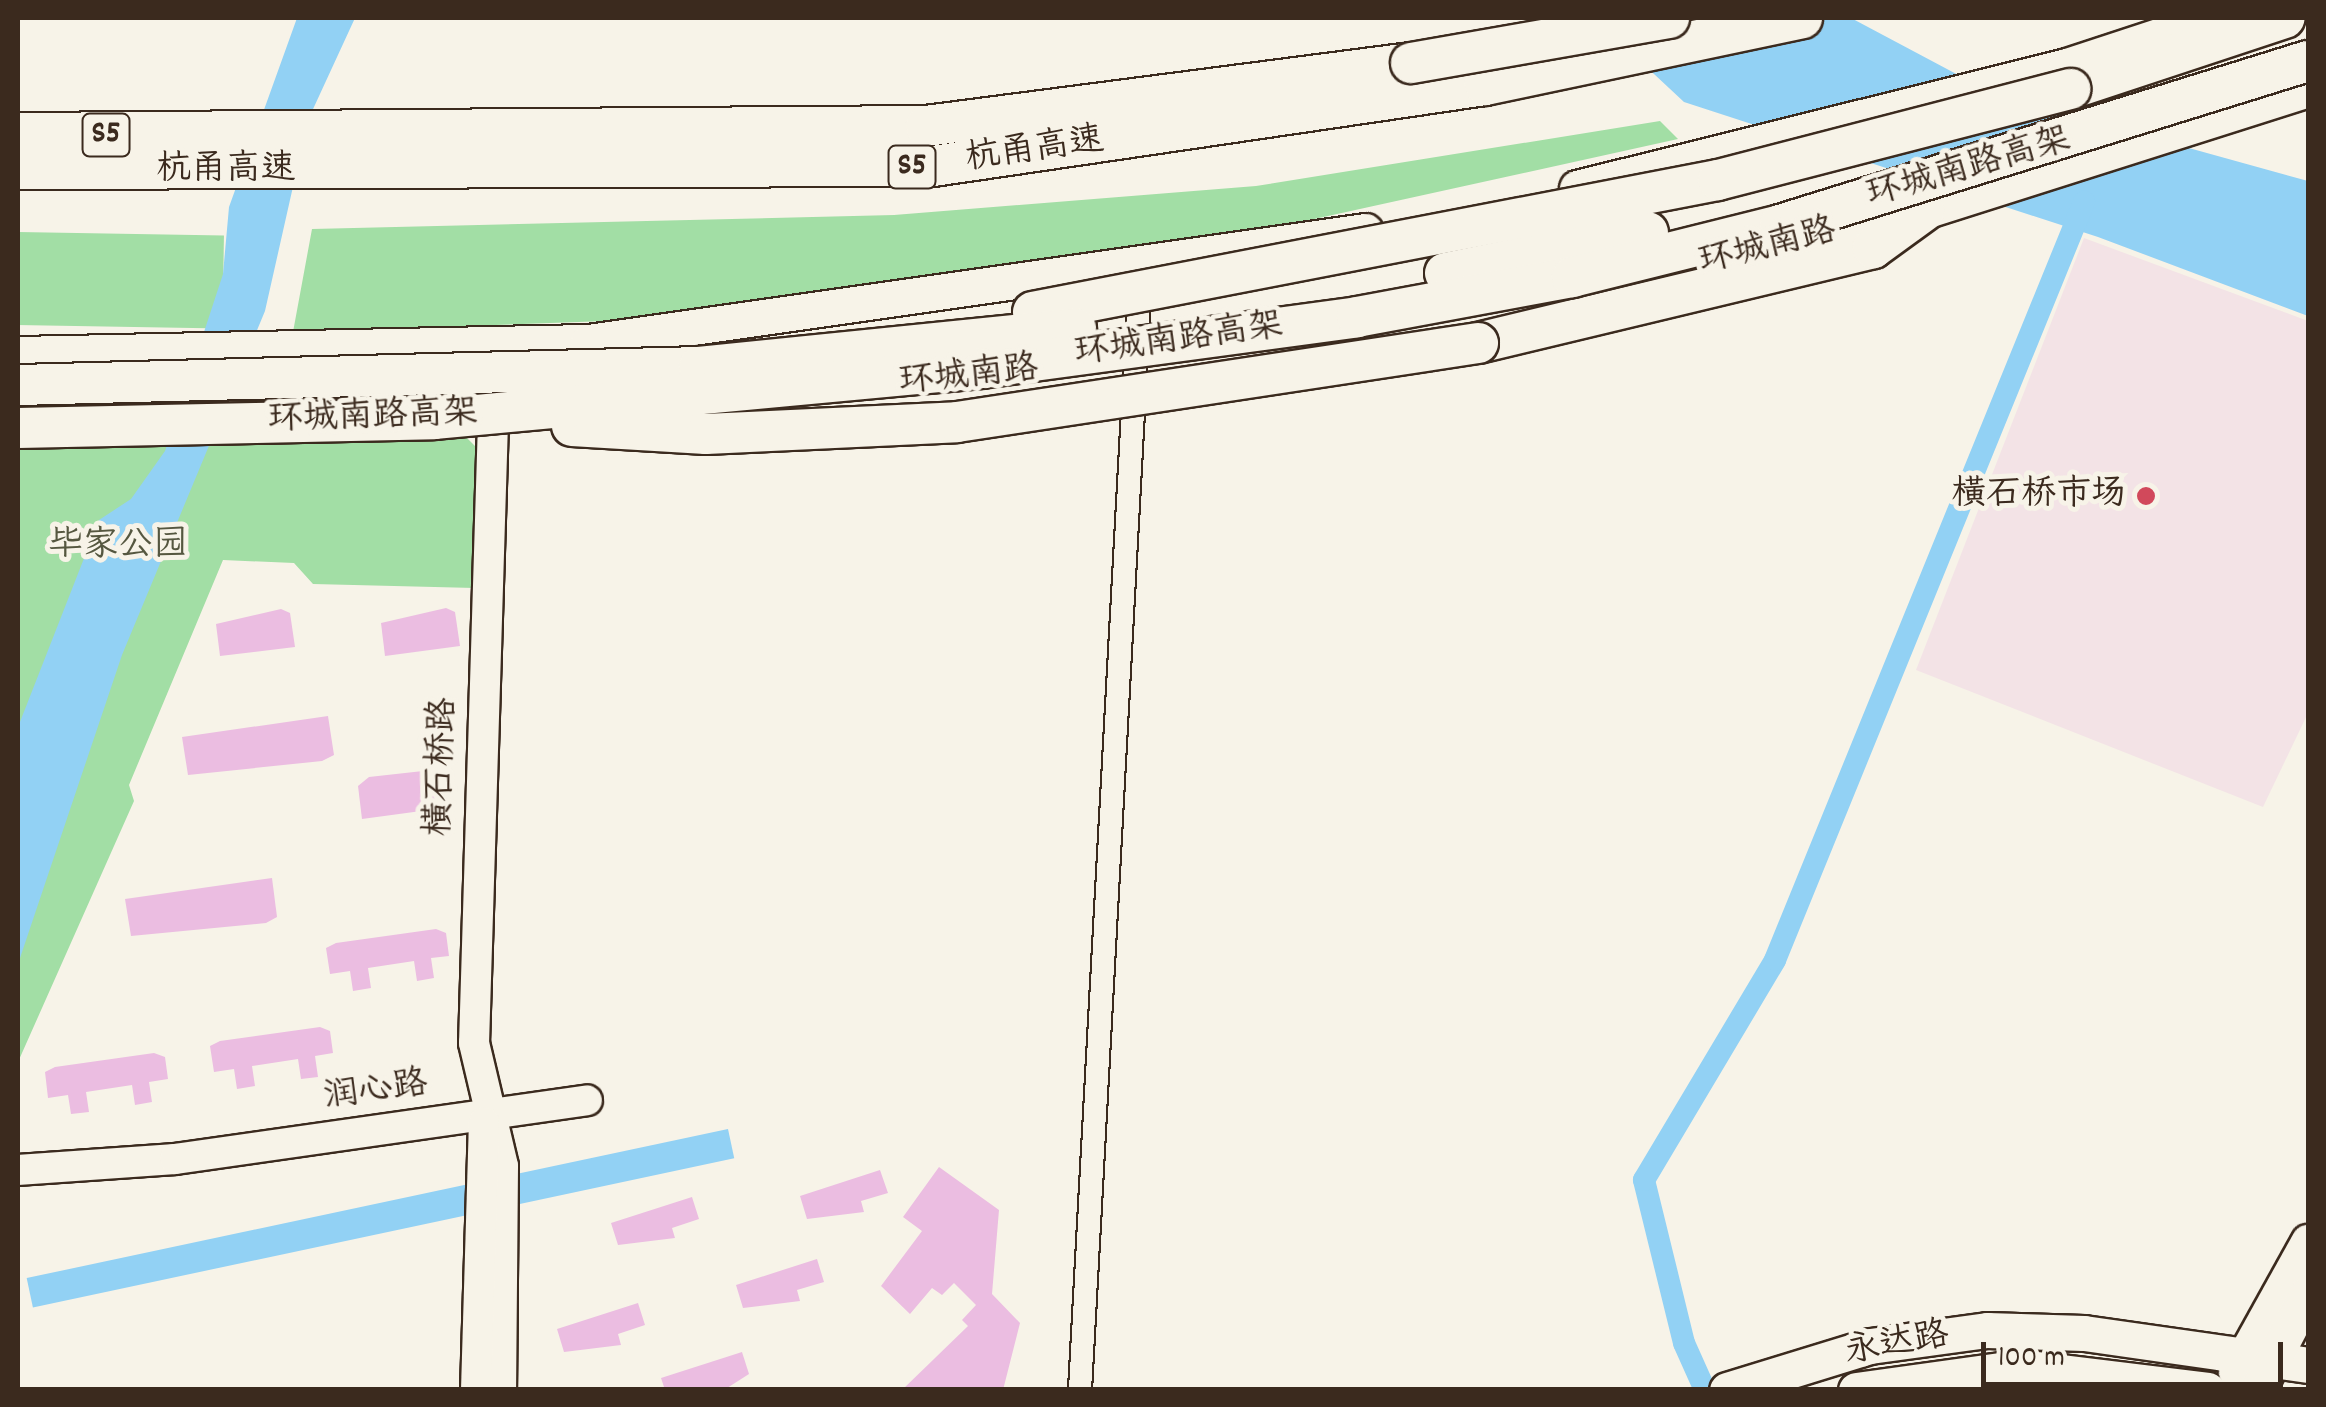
<!DOCTYPE html>
<meta charset="utf-8">
<style>
body{margin:0}
#map{position:relative;width:2326px;height:1407px;overflow:hidden;background:#f7f3e8;font-family:Dekko,"LXGW WenKai TC",sans-serif}
div>[style]{position:absolute}
[style*='--x']{left:calc(var(--x)*1px);top:calc(var(--y)*1px);width:calc(var(--w)*1px);rotate:calc(var(--a)*1deg)}
.built>*{inset:0;background:#f3e3e6}
.green>*{inset:0;background:#a2dea5;transform-origin:0 0}
.water>*{inset:0;background:#92d1f4;transform-origin:0 0}
.canal>*{height:22px;margin:-11px;padding:0 11px;transform-origin:11px;border-radius:11px;background:#92d1f4}
.building>*{inset:0;background:#ebbde1}
.roads{filter:drop-shadow(2px 0 #3b2a1e) drop-shadow(-2px 0 #3b2a1e) drop-shadow(0 2px #3b2a1e) drop-shadow(0 -2px #3b2a1e)}
.street>*{height:22px;margin:-11px;padding:0 11px;transform-origin:11px;border-radius:11px;background:#f7f3e8}
.secondary>*{height:30px;margin:-15px;padding:0 15px;transform-origin:15px;border-radius:15px;background:#f7f3e8}
.primary>*{height:35px;margin:-17.5px;padding:0 17.5px;transform-origin:17.5px;border-radius:17.5px;background:#f7f3e8}
.highway>*{height:40px;margin:-20px;padding:0 20px;transform-origin:20px;border-radius:20px;background:#f7f3e8}
.bridges{filter:drop-shadow(2px 0 #3b2a1e) drop-shadow(-2px 0 #3b2a1e) drop-shadow(0 2px #3b2a1e) drop-shadow(0 -2px #3b2a1e)}
.highway-bridge>*{height:40px;margin:-20px;padding:0 20px;transform-origin:20px;border-radius:20px;background:#f7f3e8}
.dots>*{width:28px;height:28px;translate:-50% -50%;box-sizing:border-box;border:5px solid #f7f3e8;border-radius:50%}
span{translate:-50% -50%;white-space:nowrap;text-align:center;line-height:1.15;-webkit-text-stroke:10px #f7f3e8;paint-order:stroke}
.shield-label span{padding:2px 8px;background:#f7f3e8;border:2px solid;border-radius:8px;-webkit-text-stroke-width:0}
.shield-label{font-size:32px;color:#3b2a1e;font-weight:700}
.street-label{font-size:35px;color:#3b2a1e}
.poi-label{font-size:35px;color:#3b2a1e}
.right{translate:-100% -50%;text-align:right}
.park-label{font-size:35px;color:#555740}
.frame{position:absolute;inset:0;border:20px solid #3b2a1e;pointer-events:none}
.scale{position:absolute;left:1981px;top:1342px;width:302px;height:45px;box-sizing:border-box;border:5px solid #3b2a1e;border-top:0;padding-left:12px;font-size:30px;line-height:35px;white-space:nowrap;color:#3b2a1e;-webkit-text-stroke:8px #f7f3e8;paint-order:stroke}
</style>
<div id="map">
<div class="built">
<i style="clip-path:polygon(2084px 238px,2308px 321px,2308px 713px,2263px 807px,1916px 670px)"></i>
</div>
<div class="green">
<i style="clip-path:polygon(1660px 121px,1678px 139px,1242px 235px,635px 320px,293px 332px,312px 229px,894px 215px,1256px 186px)"></i>
<i style="left:18px;top:232px;width:206px;height:93px;rotate:1deg"></i>
<i style="clip-path:polygon(466px 437px,478px 449px,475px 588px,313px 584px,294px 563px,223px 560px,129px 785px,134px 801px,18px 1062px,18px 446px)"></i>
</div>
<div class="water">
<i style="clip-path:polygon(297px 18px,355px 18px,308px 120px,265px 311px,122px 655px,18px 964px,18px 727px,99px 520px,131px 499px,165px 451px,223px 274px,229px 207px)"></i>
<i style="clip-path:polygon(1594px 18px,1851px 18px,1994px 94px,2308px 181px,2308px 316px,2098px 237px,1684px 102px)"></i>
<i style="left:728px;top:1129px;width:30px;height:717px;rotate:78deg"></i>
</div>
<div class="canal">
<i style="--x:1705;--y:1390;--w:51;--a:-114.1"></i>
<i style="--x:1684;--y:1343;--w:168;--a:-103.8"></i>
<i style="--x:1644;--y:1180;--w:256;--a:-59.2"></i>
<i style="--x:1775;--y:960;--w:819;--a:-67.82"></i>
</div>
<div class="building">
<i style="clip-path:polygon(446px 608px,455px 612px,460px 646px,385px 656px,381px 623px)"></i>
<i style="clip-path:polygon(281px 609px,290px 613px,295px 647px,220px 656px,216px 624px)"></i>
<i style="clip-path:polygon(328px 716px,334px 755px,322px 761px,188px 775px,182px 737px)"></i>
<i style="clip-path:polygon(423px 771px,432px 775px,436px 809px,362px 819px,358px 786px,369px 777px)"></i>
<i style="clip-path:polygon(272px 878px,277px 917px,266px 923px,131px 936px,125px 899px)"></i>
<i style="clip-path:polygon(436px 929px,446px 933px,449px 956px,431px 958px,434px 978px,417px 981px,414px 961px,368px 968px,371px 988px,353px 991px,350px 971px,330px 974px,326px 948px,336px 943px)"></i>
<i style="clip-path:polygon(320px 1027px,330px 1031px,333px 1053px,315px 1056px,318px 1077px,301px 1079px,298px 1059px,252px 1066px,255px 1086px,237px 1089px,234px 1069px,214px 1072px,210px 1046px,220px 1041px)"></i>
<i style="clip-path:polygon(154px 1053px,165px 1057px,168px 1079px,149px 1082px,152px 1102px,135px 1105px,132px 1085px,86px 1092px,89px 1112px,71px 1114px,68px 1095px,48px 1098px,45px 1072px,55px 1067px)"></i>
<i style="clip-path:polygon(939px 1167px,999px 1210px,992px 1294px,1020px 1323px,1003px 1390px,902px 1390px,968px 1326px,962px 1320px,976px 1305px,954px 1283px,942px 1295px,932px 1288px,910px 1314px,881px 1286px,922px 1231px,903px 1217px)"></i>
<i style="clip-path:polygon(880px 1170px,888px 1193px,861px 1201px,864px 1212px,807px 1219px,800px 1196px)"></i>
<i style="clip-path:polygon(692px 1197px,699px 1219px,672px 1228px,675px 1238px,618px 1245px,611px 1223px)"></i>
<i style="clip-path:polygon(817px 1259px,824px 1282px,797px 1290px,800px 1301px,743px 1308px,736px 1285px)"></i>
<i style="clip-path:polygon(638px 1303px,645px 1325px,618px 1334px,621px 1345px,564px 1352px,557px 1329px)"></i>
<i style="clip-path:polygon(742px 1352px,749px 1374px,724px 1390px,665px 1390px,661px 1378px)"></i>
</div>
<div class="roads">
<div class="street">
<i style="--x:1080;--y:1390;--w:1109;--a:-86.9"></i>
</div>
<div class="secondary">
<i style="--x:493;--y:422;--w:621;--a:91.75"></i>
<i style="--x:474;--y:1043;--w:126;--a:76.7"></i>
<i style="--x:503;--y:1166;--w:224;--a:90.5"></i>
<i style="--x:18;--y:1170;--w:157;--a:-4"></i>
<i style="--x:175;--y:1159;--w:416;--a:-8.1"></i>
<i style="--x:476;--y:1390;--w:268;--a:-88.3"></i>
</div>
<div class="primary">
<i style="--x:1577;--y:188;--w:505;--a:-13.98"></i>
<i style="--x:2067;--y:66;--w:154;--a:-18.2"></i>
<i style="--x:1744;--y:254;--w:185;--a:-13.4"></i>
<i style="--x:1924;--y:211;--w:403;--a:-17.6"></i>
<i style="--x:18;--y:354;--w:570;--a:-1.21"></i>
<i style="--x:588;--y:342;--w:785;--a:-8.13"></i>
<i style="--x:65;--y:408;--w:273;--a:-1"></i>
<i style="--x:2236;--y:1372;--w:149;--a:-61"></i>
<i style="--x:1727;--y:1390;--w:150;--a:-17.1"></i>
<i style="--x:1870;--y:1346;--w:118;--a:-7.8"></i>
<i style="--x:1987;--y:1330;--w:97;--a:1.8"></i>
<i style="--x:2084;--y:1333;--w:226;--a:8.1"></i>
<i style="--x:1856;--y:1390;--w:167;--a:-7.9"></i>
<i style="--x:2021;--y:1367;--w:188;--a:7"></i>
<i style="--x:2257;--y:1390;--w:110;--a:-62.5"></i>
</div>
<div class="highway">
<i style="--x:2070;--y:89;--w:226;--a:-18.3"></i>
<i style="--x:18;--y:133;--w:908;--a:-0.44"></i>
<i style="--x:926;--y:126;--w:489;--a:-7.4"></i>
<i style="--x:18;--y:169;--w:915;--a:-0.19"></i>
<i style="--x:933;--y:166;--w:558;--a:-8.35"></i>
<i style="--x:1485;--y:85;--w:324;--a:-11.9"></i>
<i style="--x:1478;--y:343;--w:406;--a:-13.5"></i>
<i style="--x:1873;--y:248;--w:63;--a:-36"></i>
</div>
</div>
<div class="bridges">
<div class="highway-bridge">
<i style="--x:1411;--y:63;--w:262;--a:-9.9"></i>
<i style="--x:1445;--y:273;--w:207;--a:-11.4"></i>
<i style="--x:1033;--y:312;--w:698;--a:-10.91"></i>
<i style="--x:1718;--y:180;--w:364;--a:-14.5"></i>
<i style="--x:18;--y:385;--w:681;--a:-1.51"></i>
<i style="--x:699;--y:367;--w:379;--a:-5.8"></i>
<i style="--x:572;--y:426;--w:134;--a:3.4"></i>
<i style="--x:706;--y:434;--w:251;--a:-2.7"></i>
<i style="--x:957;--y:422;--w:527;--a:-8.62"></i>
<i style="--x:18;--y:428;--w:416;--a:-1.2"></i>
<i style="--x:434;--y:419;--w:550;--a:-5.32"></i>
<i style="--x:982;--y:368;--w:378;--a:-7.7"></i>
<i style="--x:1357;--y:317;--w:219;--a:-10.5"></i>
<i style="--x:1572;--y:277;--w:214;--a:-14"></i>
<i style="--x:1780;--y:225;--w:553;--a:-17.26"></i>
</div>
</div>
<div class="dots">
<i style="left:2146px;top:496px;background:#d1495b"></i>
</div>
<div class="shield-label">
<span style="left:106px;top:135px">S5</span>
<span style="left:912px;top:167px">S5</span>
</div>
<div class="street-label">
<span style="left:1035px;top:151px;rotate:-8deg">杭甬高速</span>
<span style="left:1969px;top:169px;rotate:-16deg">环城南路高架</span>
<span style="left:226px;top:171px">杭甬高速</span>
<span style="left:1768px;top:248px;rotate:-14deg">环城南路</span>
<span style="left:1179px;top:341px;rotate:-8deg">环城南路高架</span>
<span style="left:969px;top:377px;rotate:-6deg">环城南路</span>
<span style="left:373px;top:418px;rotate:-2deg">环城南路高架</span>
<span style="left:443px;top:767px;rotate:-88deg">横石桥路</span>
<span style="left:376px;top:1092px;rotate:-8deg">润心路</span>
<span style="left:1897px;top:1345px;rotate:-10deg">永达路</span>
</div>
<div class="poi-label">
<span class="right" style="left:2126px;top:496px">横石桥市场</span>
</div>
<div class="park-label">
<span style="left:118px;top:547px">毕家公园</span>
</div>
<div class="frame"></div>
<div class="scale">100 m</div>
</div>
